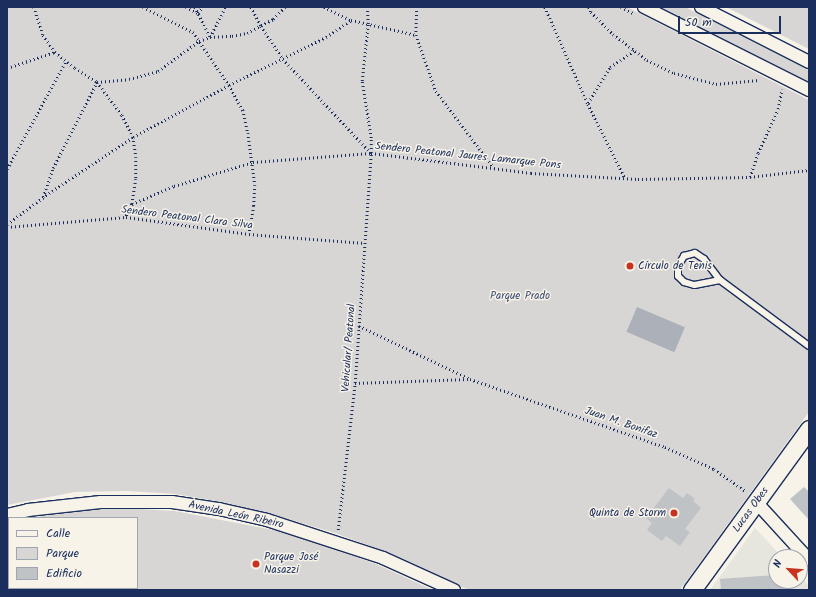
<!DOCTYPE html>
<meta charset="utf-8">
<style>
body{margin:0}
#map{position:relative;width:816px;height:597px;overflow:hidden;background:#f7f3e8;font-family:Kalam,sans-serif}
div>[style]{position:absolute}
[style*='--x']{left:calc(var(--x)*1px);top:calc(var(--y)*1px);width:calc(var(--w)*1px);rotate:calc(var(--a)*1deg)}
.built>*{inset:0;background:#e6e5de}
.green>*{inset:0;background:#d7d6d4}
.water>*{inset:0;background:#acb0b9;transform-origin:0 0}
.building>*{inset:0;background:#c0c3c5}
.path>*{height:2.5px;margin-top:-1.25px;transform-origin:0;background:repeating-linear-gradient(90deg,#1b2f5e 0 1px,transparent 0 4px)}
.roads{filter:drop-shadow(1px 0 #1b2f5e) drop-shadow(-1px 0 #1b2f5e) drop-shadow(0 1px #1b2f5e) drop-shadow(0 -1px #1b2f5e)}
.lane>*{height:6px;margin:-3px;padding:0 3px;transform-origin:3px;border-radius:3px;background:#f7f3e8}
.street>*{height:12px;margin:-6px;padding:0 6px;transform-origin:6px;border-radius:6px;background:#f7f3e8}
.secondary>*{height:17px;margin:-8.5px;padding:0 8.5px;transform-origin:8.5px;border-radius:8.5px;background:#f7f3e8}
.dots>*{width:11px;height:11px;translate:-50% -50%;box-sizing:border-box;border:2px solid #f7f3e8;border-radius:50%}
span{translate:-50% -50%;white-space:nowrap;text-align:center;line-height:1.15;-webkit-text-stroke:3px #f7f3e8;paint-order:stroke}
.street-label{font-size:11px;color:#1b2f5e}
.poi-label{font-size:11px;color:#1b2f5e}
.left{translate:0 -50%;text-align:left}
.right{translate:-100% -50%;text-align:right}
.park-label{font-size:11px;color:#415076}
.frame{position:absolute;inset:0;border:8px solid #1b2f5e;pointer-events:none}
.legend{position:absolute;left:8px;top:517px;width:130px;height:72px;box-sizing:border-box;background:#f7f3e8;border:1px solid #9fa5b1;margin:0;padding:5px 7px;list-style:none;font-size:12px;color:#1b2f5e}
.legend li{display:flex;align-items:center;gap:8px;height:20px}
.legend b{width:20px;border:1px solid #9fa5b1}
.north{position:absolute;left:768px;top:549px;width:40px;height:40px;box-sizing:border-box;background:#f7f3e8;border:1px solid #9fa5b1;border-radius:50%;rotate:296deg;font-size:11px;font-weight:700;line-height:16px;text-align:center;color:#1b2f5e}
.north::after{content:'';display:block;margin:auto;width:14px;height:18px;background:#c8321e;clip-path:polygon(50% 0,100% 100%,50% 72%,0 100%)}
.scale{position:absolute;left:678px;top:16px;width:103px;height:18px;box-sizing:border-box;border:2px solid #1b2f5e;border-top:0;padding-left:5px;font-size:12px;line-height:14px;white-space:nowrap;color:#1b2f5e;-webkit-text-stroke:3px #f7f3e8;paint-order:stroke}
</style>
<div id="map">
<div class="built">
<i style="clip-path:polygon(755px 528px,782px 557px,776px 557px,776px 581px,800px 581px,800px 576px,809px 586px,809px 590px,710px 590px)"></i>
</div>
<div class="green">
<i style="clip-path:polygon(7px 7px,627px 7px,809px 100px,809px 412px,680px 590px,469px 590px,384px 551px,335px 533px,281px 517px,226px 503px,176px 494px,127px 491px,75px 492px,7px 505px)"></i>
<i style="clip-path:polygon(659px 7px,685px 7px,809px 70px,809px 83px)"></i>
<i style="clip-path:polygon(726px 7px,809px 7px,809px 49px,797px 43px)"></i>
<i style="clip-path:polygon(121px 508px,175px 511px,283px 532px,376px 564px,433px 590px,7px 590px,7px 523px,9px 523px,9px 588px,137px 588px,137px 518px,30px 518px,74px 511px)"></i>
</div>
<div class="water">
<i style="left:637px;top:307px;width:52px;height:27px;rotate:23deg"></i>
</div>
<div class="building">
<i style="clip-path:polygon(804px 487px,809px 492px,809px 520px,790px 499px)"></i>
<i style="clip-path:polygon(669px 488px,683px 498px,687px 493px,695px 499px,693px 501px,701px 508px,685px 529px,690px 532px,680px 546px,666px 536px,662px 541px,647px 530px,652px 523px,646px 518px)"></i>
<i style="clip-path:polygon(776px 575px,776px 581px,791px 581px,791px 590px,721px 590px,720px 579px)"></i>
</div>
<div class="path">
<i style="--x:34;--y:7;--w:29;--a:72"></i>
<i style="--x:43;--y:35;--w:21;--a:55"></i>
<i style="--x:55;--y:52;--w:26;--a:39"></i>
<i style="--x:75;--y:68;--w:26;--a:32"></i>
<i style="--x:97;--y:82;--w:32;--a:-5"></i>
<i style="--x:129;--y:79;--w:30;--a:-15"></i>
<i style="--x:158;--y:71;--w:51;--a:-36.2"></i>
<i style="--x:199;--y:41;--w:12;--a:-20"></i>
<i style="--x:210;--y:37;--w:34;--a:-63"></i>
<i style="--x:143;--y:7;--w:56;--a:26.6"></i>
<i style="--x:193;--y:32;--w:64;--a:55.8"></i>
<i style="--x:229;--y:85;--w:29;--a:61"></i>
<i style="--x:243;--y:110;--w:24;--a:78"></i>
<i style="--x:248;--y:133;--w:52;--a:82.3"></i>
<i style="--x:255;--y:185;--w:21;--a:93"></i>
<i style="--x:254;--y:206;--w:28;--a:100"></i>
<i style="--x:186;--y:7;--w:13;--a:27"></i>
<i style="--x:198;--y:13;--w:7;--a:-56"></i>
<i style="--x:195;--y:7;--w:34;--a:63"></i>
<i style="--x:210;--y:37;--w:22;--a:-3"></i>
<i style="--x:232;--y:36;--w:15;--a:-11"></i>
<i style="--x:247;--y:33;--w:30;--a:-28"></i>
<i style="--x:273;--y:19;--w:17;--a:-45"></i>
<i style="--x:251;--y:7;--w:21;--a:62"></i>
<i style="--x:261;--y:26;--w:40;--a:56"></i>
<i style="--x:283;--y:59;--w:129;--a:46.9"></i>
<i style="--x:324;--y:7;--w:30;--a:26"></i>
<i style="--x:351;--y:20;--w:67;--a:13"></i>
<i style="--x:417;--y:7;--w:28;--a:92"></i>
<i style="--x:416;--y:35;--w:59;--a:70.3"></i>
<i style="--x:436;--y:91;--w:96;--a:53"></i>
<i style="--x:545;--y:7;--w:106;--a:66.1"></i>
<i style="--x:588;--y:104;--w:83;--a:63.4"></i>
<i style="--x:589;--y:7;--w:5;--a:68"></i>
<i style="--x:591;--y:12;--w:31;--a:45"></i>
<i style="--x:613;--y:34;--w:43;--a:37.4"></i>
<i style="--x:647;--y:60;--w:30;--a:26"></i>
<i style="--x:674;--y:73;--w:43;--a:14.7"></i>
<i style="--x:716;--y:84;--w:43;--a:-5.3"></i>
<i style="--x:621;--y:7;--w:13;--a:27"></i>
<i style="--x:7;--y:68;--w:51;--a:-18.4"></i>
<i style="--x:588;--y:103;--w:42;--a:-58.6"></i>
<i style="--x:610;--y:67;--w:30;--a:-34"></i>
<i style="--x:7;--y:169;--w:123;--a:-61.4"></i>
<i style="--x:750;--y:177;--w:25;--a:-72"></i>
<i style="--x:758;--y:153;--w:48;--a:-65.6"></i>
<i style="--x:778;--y:109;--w:20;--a:-79"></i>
<i style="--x:43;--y:197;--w:31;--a:-71"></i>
<i style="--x:53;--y:168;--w:97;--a:-62.9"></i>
<i style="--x:97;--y:82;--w:41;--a:52.9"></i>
<i style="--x:122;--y:115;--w:25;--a:63"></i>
<i style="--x:133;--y:137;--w:20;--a:81"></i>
<i style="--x:136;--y:157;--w:22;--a:90"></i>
<i style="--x:136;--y:179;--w:25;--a:99"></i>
<i style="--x:132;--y:204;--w:14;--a:115"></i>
<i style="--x:132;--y:204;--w:46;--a:-23.2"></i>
<i style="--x:174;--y:186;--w:83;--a:-16.9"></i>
<i style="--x:253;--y:162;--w:118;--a:-4.4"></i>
<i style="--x:371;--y:153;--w:161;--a:7.1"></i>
<i style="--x:531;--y:173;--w:107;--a:3.2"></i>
<i style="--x:638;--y:179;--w:112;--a:-1"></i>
<i style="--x:750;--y:177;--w:59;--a:-6.8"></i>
<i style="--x:7;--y:224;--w:56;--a:-36.3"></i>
<i style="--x:52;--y:191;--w:97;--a:-33.7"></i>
<i style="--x:133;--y:137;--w:109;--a:-28.4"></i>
<i style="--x:229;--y:85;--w:108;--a:-26.3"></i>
<i style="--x:326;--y:37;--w:30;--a:-34"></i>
<i style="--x:7;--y:227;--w:119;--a:-4.8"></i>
<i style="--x:126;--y:217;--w:124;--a:7.9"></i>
<i style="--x:249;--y:234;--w:116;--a:4.4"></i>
<i style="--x:359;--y:326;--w:123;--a:25.5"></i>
<i style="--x:470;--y:379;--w:207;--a:19.2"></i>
<i style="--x:665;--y:447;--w:54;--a:24.2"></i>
<i style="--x:714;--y:469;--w:38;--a:35"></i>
<i style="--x:355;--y:383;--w:114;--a:-2"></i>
<i style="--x:338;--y:530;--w:148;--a:-83.4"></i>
<i style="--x:355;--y:383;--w:231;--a:-86"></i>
<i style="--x:371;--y:153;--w:15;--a:-90"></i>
<i style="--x:371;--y:138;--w:58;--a:-99"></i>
<i style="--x:362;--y:81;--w:57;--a:-84"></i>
<i style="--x:368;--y:24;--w:17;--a:-93"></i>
</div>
<div class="roads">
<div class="lane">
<i style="--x:720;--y:280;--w:26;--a:169"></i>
<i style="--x:694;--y:285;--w:10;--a:-163"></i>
<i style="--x:684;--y:282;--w:8;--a:-135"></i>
<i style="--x:678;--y:276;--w:10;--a:-90"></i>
<i style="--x:678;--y:266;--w:12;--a:-59"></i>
<i style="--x:684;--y:256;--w:11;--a:-15"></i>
<i style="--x:695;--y:253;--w:11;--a:34"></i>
<i style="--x:704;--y:259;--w:26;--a:53"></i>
<i style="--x:720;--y:280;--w:111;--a:36.6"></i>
</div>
<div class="street">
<i style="--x:644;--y:7;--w:185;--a:26.7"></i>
<i style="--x:701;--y:7;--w:121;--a:27"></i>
<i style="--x:757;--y:503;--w:77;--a:47.6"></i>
<i style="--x:7;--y:515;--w:22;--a:-13"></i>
<i style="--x:28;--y:510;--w:73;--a:-6.3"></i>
<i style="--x:101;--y:502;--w:71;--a:0"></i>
<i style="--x:172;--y:502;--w:48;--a:8.5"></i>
<i style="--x:219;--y:509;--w:49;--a:12.9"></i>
<i style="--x:267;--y:520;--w:122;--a:18.1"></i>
<i style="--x:383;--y:558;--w:78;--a:24.3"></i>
</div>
<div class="secondary">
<i style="--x:692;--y:590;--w:199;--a:-54"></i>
</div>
</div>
<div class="dots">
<i style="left:630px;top:266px;background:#c8321e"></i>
<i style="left:674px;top:513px;background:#c8321e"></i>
<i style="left:256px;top:564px;background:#c8321e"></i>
</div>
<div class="street-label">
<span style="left:468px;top:156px;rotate:6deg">Sendero Peatonal Jaures Lamarque Pons</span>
<span style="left:187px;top:218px;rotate:7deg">Sendero Peatonal Clara Silva</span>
<span style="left:349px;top:348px;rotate:-86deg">Vehicular/ Peatonal</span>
<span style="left:621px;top:423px;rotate:19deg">Juan M. Bonifaz</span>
<span style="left:751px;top:510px;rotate:-54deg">Lucas Obes</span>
<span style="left:236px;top:515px;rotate:12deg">Avenida León Ribeiro</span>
</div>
<div class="poi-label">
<span class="left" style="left:638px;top:266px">Círculo de Tenis</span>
<span class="right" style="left:666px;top:513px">Quinta de Storm</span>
<span class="left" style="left:264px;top:564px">Parque José<br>Nasazzi</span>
</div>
<div class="park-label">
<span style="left:520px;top:296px">Parque Prado</span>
</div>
<div class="frame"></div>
<ul class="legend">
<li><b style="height:5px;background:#f7f3e8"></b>Calle</li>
<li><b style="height:11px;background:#d7d6d4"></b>Parque</li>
<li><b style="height:11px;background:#c0c3c5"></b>Edificio</li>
</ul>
<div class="north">N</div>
<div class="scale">50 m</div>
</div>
